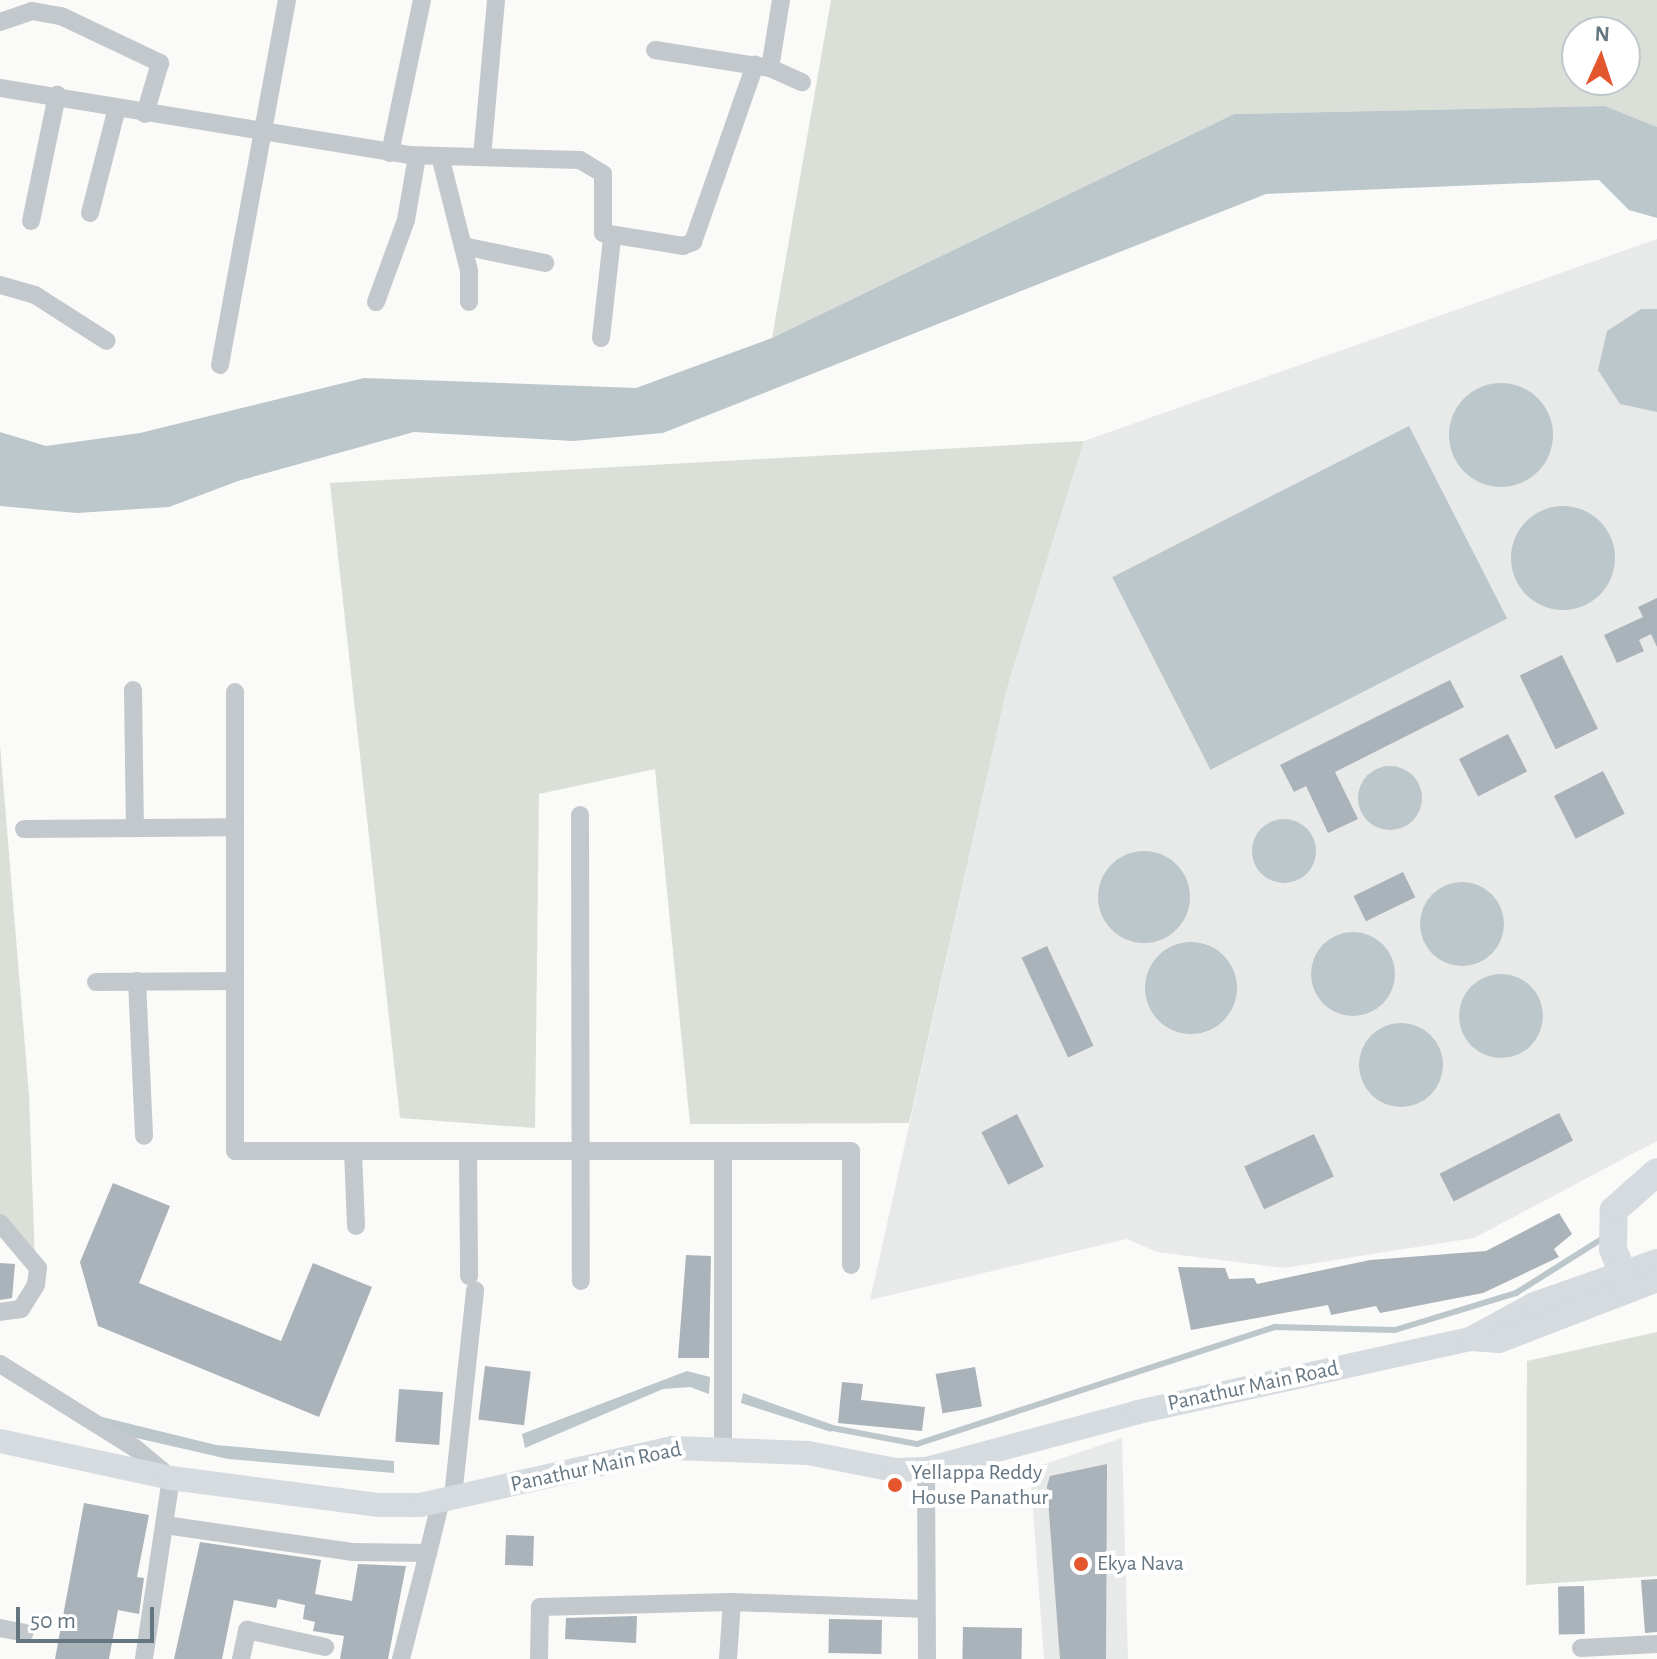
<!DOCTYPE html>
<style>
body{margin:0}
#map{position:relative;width:1657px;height:1659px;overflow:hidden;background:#fafaf8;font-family:"Alegreya Sans",sans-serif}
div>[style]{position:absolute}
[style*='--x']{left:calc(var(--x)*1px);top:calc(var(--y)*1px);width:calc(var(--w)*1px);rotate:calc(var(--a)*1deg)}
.built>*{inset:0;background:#e8e9e9}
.green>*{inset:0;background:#dadfd7}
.water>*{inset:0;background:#bbc7cb;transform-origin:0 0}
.round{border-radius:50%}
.stream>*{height:6px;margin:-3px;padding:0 3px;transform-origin:3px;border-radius:3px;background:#bbc7cb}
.building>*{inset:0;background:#aab3b9;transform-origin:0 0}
.street>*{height:18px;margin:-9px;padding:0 9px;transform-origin:9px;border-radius:9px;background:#c3c8cc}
.secondary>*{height:24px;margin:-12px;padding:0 12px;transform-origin:12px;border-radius:12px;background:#d6dbdf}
.primary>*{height:28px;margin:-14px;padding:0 14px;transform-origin:14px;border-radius:14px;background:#d6dbdf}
.dots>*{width:22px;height:22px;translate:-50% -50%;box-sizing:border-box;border:4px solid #fff;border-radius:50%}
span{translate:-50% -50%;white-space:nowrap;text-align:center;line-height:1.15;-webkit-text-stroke:8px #fff;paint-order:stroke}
.street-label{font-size:22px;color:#657683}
.poi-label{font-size:22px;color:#657683}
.left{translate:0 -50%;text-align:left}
.north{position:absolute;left:1561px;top:16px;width:80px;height:80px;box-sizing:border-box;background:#fff;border:2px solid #c1c8cd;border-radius:50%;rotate:3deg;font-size:22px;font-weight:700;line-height:32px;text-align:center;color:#657683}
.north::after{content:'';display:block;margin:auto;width:28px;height:36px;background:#e4572e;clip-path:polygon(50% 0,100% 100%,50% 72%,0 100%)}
.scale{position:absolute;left:16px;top:1607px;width:138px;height:36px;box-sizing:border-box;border:4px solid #657683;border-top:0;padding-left:10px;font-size:24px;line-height:28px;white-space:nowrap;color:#657683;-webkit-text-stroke:6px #fff;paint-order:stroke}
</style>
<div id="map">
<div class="built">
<i style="clip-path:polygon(1657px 239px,1657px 1141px,1474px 1238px,1284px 1268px,1157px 1252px,1127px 1239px,870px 1300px,1007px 688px,1084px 441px)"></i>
<i style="clip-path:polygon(1122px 1438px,1128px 1659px,1044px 1659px,1030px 1469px)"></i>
</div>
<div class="green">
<i style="clip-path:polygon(evenodd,831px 0,1657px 0,1657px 127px,1605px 106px,1234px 114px,772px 338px,831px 0,1577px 32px,1625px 32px,1625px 80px,1577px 80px,1577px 32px)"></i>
<i style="clip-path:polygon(1084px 441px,1007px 688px,909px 1123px,690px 1124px,655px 769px,539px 794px,535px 1128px,400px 1118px,330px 483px)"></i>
<i style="clip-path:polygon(0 745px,29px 1095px,35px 1262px,0 1223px)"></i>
<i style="clip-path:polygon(1657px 1332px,1657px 1576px,1526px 1585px,1527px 1361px)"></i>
</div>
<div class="water">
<i style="clip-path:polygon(1605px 106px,1657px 127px,1657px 218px,1629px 210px,1599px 180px,1266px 194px,663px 433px,573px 441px,414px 432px,238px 481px,169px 507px,77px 513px,0 506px,0 432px,46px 446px,140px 433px,364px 378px,636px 388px,772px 338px,1234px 114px)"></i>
<i style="clip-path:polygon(1641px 309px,1657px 309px,1657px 412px,1620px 404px,1598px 370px,1607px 331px)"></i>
<i class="round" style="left:1449px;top:383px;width:104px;height:104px"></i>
<i style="left:1409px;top:426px;width:216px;height:333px;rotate:63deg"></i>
<i class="round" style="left:1511px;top:506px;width:104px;height:104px"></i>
<i class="round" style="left:1358px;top:766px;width:64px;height:64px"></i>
<i class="round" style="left:1252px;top:819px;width:64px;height:64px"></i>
<i class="round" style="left:1098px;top:851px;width:92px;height:92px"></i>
<i class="round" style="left:1420px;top:882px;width:84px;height:84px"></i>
<i class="round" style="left:1311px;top:932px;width:84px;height:84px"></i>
<i class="round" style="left:1145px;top:942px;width:92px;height:92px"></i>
<i class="round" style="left:1459px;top:974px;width:84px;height:84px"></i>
<i class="round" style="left:1359px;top:1023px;width:84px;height:84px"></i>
<i style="clip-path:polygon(687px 1371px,710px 1377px,709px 1394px,690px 1387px,663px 1389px,525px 1448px,522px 1434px)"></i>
<i style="clip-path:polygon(743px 1393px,833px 1425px,831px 1432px,741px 1403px)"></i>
<i style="clip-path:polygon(98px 1416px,216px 1445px,394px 1461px,394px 1473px,228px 1459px,119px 1434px)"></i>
</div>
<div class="stream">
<i style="--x:827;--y:1427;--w:92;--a:10.7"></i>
<i style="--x:917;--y:1444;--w:377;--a:-18.1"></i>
<i style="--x:1275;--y:1327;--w:120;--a:1.4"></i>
<i style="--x:1395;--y:1330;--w:127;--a:-17"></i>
<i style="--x:1516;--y:1293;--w:105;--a:-32.2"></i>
</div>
<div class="building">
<i style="clip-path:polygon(1657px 598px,1657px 647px,1651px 634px,1639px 640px,1644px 651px,1617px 663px,1604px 635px,1643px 617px,1638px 607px)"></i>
<i style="left:1562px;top:655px;width:82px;height:47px;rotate:64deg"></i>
<i style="clip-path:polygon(1450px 680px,1464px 707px,1335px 772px,1358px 819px,1328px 833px,1306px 786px,1294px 792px,1280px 765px)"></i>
<i style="left:1508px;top:734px;width:42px;height:55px;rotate:63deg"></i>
<i style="left:1603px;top:771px;width:48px;height:55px;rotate:63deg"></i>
<i style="left:1403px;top:872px;width:28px;height:55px;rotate:64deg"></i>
<i style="left:1047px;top:946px;width:110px;height:28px;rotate:65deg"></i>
<i style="left:1559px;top:1113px;width:31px;height:134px;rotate:63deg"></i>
<i style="left:1017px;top:1114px;width:59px;height:40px;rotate:63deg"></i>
<i style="left:1314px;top:1134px;width:47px;height:77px;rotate:65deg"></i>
<i style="clip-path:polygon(113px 1183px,170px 1206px,139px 1283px,281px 1341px,313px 1263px,372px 1287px,319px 1417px,98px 1326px,80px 1262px)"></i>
<i style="clip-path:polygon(1559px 1213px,1572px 1234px,1554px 1249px,1559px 1257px,1483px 1293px,1380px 1313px,1376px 1306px,1331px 1315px,1328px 1305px,1191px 1330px,1178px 1267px,1225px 1268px,1229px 1279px,1254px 1278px,1257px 1284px,1370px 1260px,1486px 1251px)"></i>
<i style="clip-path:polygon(686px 1255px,711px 1256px,709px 1358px,678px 1358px)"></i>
<i style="clip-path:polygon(0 1263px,15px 1264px,12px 1298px,0 1300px)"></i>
<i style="left:485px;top:1366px;width:46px;height:54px;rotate:7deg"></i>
<i style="left:975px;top:1367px;width:40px;height:40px;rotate:80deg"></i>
<i style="clip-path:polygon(842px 1382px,863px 1384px,861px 1400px,925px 1407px,922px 1431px,838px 1423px)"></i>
<i style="left:399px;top:1389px;width:44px;height:53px;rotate:4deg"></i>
<i style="clip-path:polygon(1107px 1464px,1106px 1659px,1060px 1659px,1047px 1486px,1050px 1476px)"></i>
<i style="clip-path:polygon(84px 1503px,149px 1515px,137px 1577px,144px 1578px,139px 1614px,118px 1610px,109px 1659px,55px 1659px)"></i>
<i style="left:506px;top:1535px;width:28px;height:30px;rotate:2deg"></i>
<i style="clip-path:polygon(200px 1542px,321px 1560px,315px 1594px,352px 1601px,358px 1564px,406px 1566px,388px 1659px,340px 1659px,344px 1636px,313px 1631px,315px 1622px,303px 1619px,305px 1605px,278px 1599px,276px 1608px,234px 1600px,222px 1659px,174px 1659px)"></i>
<i style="clip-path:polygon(1657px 1579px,1657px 1632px,1645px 1633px,1641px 1580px)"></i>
<i style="left:1584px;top:1586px;width:48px;height:26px;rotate:89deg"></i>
<i style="clip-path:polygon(637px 1616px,636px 1643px,565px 1639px,566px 1618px)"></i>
<i style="left:829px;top:1619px;width:53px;height:34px;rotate:1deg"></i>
<i style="left:963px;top:1627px;width:59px;height:32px;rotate:1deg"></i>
</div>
<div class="street">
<i style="--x:0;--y:22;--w:34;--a:-19"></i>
<i style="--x:32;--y:11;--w:29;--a:10"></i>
<i style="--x:61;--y:16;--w:110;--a:25.4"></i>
<i style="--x:160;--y:63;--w:53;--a:106.4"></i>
<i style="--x:655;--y:50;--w:116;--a:8.9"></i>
<i style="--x:770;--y:68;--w:35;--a:24"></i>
<i style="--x:770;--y:68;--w:69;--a:-80.8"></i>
<i style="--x:0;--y:88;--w:413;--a:9.3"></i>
<i style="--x:408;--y:155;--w:172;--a:1.7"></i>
<i style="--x:580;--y:160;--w:27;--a:31"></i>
<i style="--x:603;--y:174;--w:59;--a:90"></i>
<i style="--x:603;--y:233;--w:81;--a:9.2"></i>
<i style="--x:683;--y:246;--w:11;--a:-22"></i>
<i style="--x:693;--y:242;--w:188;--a:-70.7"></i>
<i style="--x:390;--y:153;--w:156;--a:-78.2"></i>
<i style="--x:440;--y:156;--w:119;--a:75.8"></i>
<i style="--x:469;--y:271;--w:31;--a:90"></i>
<i style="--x:482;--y:157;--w:158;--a:-84.9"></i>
<i style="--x:90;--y:213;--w:108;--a:-75.6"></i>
<i style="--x:31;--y:221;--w:129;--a:-78.3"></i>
<i style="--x:463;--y:246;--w:84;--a:11.7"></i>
<i style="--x:0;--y:285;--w:36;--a:16"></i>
<i style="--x:35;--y:295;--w:85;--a:32.6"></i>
<i style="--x:376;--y:302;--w:87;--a:-69.9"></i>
<i style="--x:406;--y:220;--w:65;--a:-80.2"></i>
<i style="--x:601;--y:338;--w:101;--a:-83.7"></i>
<i style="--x:220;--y:365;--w:371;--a:-79.6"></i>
<i style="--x:133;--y:690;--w:138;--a:89.2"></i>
<i style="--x:235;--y:692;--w:459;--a:90"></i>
<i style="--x:235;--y:1151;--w:616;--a:0"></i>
<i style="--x:851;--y:1151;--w:114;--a:90"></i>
<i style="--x:580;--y:815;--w:466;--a:89.9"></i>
<i style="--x:24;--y:829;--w:211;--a:-0.5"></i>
<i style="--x:137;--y:981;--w:155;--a:87.4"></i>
<i style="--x:96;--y:982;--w:139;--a:-0.4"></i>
<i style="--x:353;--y:1151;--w:75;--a:87.7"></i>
<i style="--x:468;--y:1151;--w:125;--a:89.5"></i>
<i style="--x:723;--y:1151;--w:297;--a:90"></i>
<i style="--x:0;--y:1223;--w:59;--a:49.8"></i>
<i style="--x:38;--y:1268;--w:17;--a:97"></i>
<i style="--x:36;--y:1285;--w:28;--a:122"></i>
<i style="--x:21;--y:1309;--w:21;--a:172"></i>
<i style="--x:0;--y:1364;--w:159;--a:31.9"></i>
<i style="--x:135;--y:1448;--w:47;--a:39.8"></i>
<i style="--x:171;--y:1478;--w:183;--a:98.5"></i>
<i style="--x:926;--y:1469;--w:190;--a:89.7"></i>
<i style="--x:453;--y:1497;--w:208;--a:-83.9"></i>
<i style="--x:165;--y:1525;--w:189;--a:8.2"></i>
<i style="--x:352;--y:1552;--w:76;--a:0.8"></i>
<i style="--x:428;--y:1553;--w:109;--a:104.3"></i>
<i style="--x:428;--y:1553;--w:55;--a:-76.2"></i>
<i style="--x:0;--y:1628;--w:25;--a:11"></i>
<i style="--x:1581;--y:1648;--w:76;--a:-3"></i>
<i style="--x:241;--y:1659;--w:30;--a:-78"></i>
<i style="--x:247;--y:1630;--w:80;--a:12.3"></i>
<i style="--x:539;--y:1659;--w:52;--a:-88.9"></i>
<i style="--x:540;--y:1607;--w:192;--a:-1.5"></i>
<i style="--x:732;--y:1602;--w:194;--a:2.1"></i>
<i style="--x:728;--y:1659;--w:57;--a:-86"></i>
</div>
<div class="secondary">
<i style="--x:1470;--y:1339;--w:73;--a:-28.7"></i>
<i style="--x:1534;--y:1304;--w:130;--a:-19.3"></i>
<i style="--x:0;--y:1441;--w:175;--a:12.2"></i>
<i style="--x:171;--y:1478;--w:210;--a:7.4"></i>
<i style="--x:379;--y:1505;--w:41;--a:0"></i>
<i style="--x:420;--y:1505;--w:259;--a:-12.7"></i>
<i style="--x:673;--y:1448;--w:135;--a:2.1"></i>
<i style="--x:808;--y:1453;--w:89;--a:11.1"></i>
<i style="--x:895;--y:1470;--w:31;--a:-2"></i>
<i style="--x:926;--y:1469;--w:220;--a:-15"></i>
<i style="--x:1138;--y:1412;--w:340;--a:-12.4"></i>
<i style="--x:1470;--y:1339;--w:29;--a:4"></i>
<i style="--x:1499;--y:1341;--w:169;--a:-21.1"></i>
</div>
<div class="primary">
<i style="--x:1628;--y:1287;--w:41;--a:-111.5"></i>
<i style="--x:1613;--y:1249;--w:39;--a:-89"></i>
<i style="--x:1614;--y:1210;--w:57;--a:-41.5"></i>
</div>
<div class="dots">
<i style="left:895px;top:1485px;background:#e4572e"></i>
<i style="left:1081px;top:1564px;background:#e4572e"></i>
</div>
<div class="street-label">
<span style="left:1253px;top:1386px;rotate:-12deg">Panathur Main Road</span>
<span style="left:596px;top:1467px;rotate:-12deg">Panathur Main Road</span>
</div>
<div class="poi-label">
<span class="left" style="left:911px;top:1485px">Yellappa Reddy<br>House Panathur</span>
<span class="left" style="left:1097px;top:1564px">Ekya Nava</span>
</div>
<div class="north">N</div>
<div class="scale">50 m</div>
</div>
